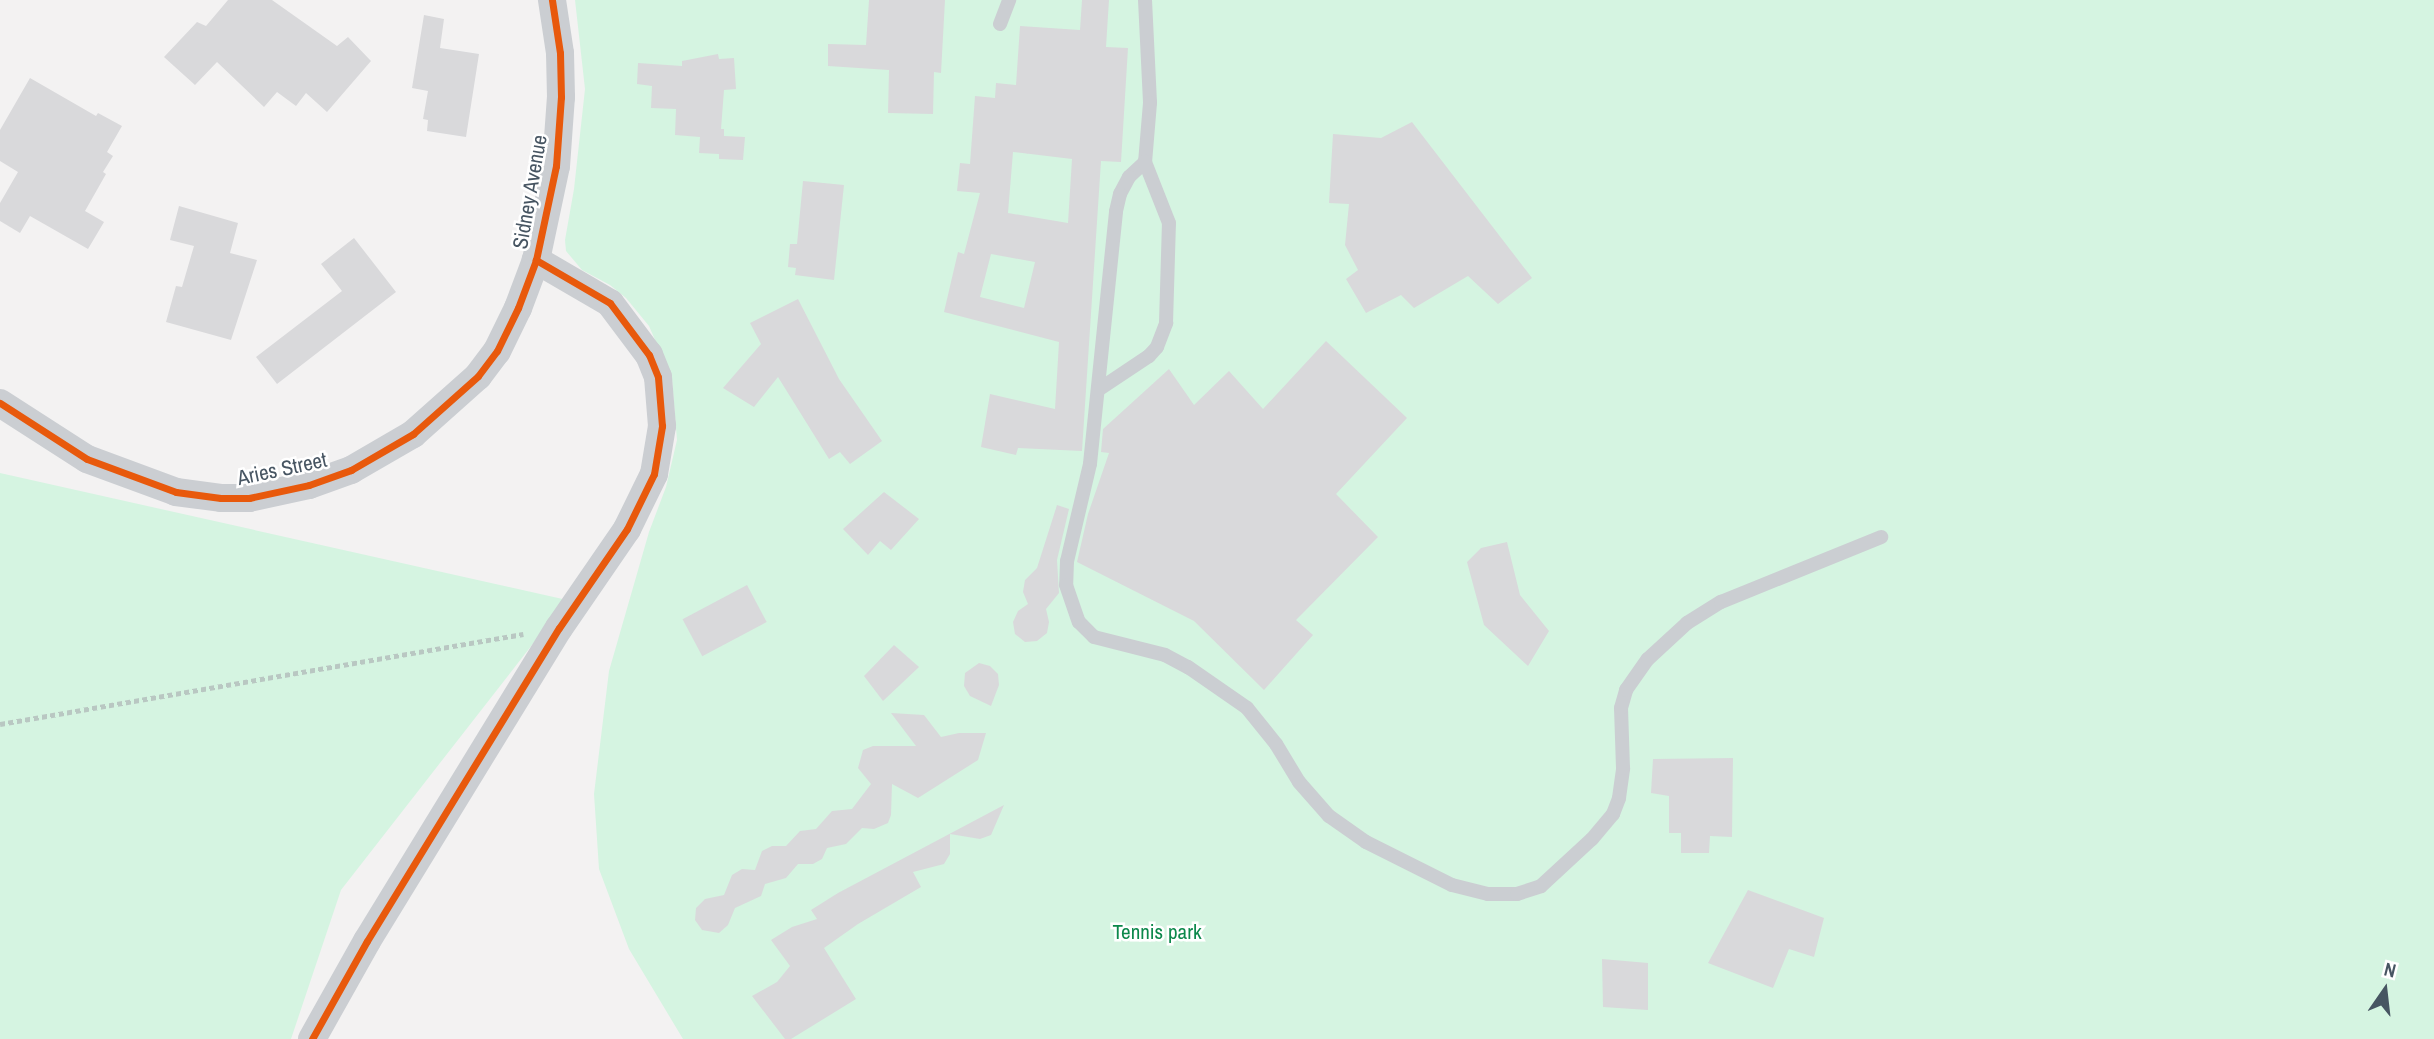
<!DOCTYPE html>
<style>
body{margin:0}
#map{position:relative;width:2434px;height:1039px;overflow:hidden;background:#f3f2f2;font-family:"Archivo Narrow",sans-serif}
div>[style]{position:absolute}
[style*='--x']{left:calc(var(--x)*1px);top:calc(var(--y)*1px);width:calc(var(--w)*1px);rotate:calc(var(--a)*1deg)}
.green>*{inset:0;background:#d5f4e1}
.building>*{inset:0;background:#d9d9db;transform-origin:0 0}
.path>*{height:4.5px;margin-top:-2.25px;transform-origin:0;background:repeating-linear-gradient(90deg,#b9c7c2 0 5px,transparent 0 8.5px)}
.lane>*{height:14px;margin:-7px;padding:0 7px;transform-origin:7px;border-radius:7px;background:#cbced2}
.street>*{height:28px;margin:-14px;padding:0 14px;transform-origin:14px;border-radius:14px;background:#cbced2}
.cycleway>*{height:7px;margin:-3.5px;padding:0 3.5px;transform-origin:3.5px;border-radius:3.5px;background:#e8590c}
span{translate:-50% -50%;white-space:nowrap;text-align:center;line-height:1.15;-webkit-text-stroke:5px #fff;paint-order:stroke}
.street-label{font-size:21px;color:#475562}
.park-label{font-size:21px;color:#0c884b}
.north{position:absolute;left:2350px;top:955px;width:70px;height:70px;-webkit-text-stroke:5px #fff;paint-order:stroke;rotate:14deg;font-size:19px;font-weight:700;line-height:28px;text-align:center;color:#475562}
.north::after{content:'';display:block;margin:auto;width:24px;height:32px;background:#475562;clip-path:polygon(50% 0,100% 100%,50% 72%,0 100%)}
</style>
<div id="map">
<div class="green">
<i style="clip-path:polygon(575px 0,2434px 0,2434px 1039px,683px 1039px,629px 949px,599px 869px,594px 794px,609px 671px,649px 532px,666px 487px,677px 440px,672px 379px,649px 326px,626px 298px,610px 285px,582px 270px,566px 251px,565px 240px,574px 189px,585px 89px)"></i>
<i style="clip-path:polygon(0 473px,567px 600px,341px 890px,291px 1039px,0 1039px)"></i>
</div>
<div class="building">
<i style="clip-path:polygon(228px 0,272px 0,337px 46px,348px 37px,371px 61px,327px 112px,306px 93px,296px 106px,277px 92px,264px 107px,217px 62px,195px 85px,164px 57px,197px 22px,206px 26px)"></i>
<i style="clip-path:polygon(869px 0,945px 0,941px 73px,934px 72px,933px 114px,888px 113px,889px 70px,828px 66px,828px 44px,866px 45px)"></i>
<i style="clip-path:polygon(evenodd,1082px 0,1109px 0,1106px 47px,1128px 48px,1121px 162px,1101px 161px,1082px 451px,1018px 448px,1016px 455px,981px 447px,990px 394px,1055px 409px,1059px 342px,944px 312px,958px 252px,964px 254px,980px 193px,957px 191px,960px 163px,970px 164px,975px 96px,995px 98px,996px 83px,1016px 85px,1020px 26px,1080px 30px,1082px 0,1013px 152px,1072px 159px,1068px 223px,1008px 213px,1013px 152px,1082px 0,991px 254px,1035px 262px,1024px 308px,980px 297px,991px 254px)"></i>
<i style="clip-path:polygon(424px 15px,444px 19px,440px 48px,479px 54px,466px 137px,427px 131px,428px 120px,423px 119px,428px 91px,412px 88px)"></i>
<i style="clip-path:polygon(718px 54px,719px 59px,734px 58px,736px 89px,724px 90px,721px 129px,724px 129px,724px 136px,745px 137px,743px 160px,719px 159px,719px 154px,699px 153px,700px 137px,675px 135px,676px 109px,651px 108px,652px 86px,637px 84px,638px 63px,682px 66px,682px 61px)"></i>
<i style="clip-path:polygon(30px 78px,96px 116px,98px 113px,122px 126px,107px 152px,113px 156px,103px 172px,106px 174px,85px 211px,104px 222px,88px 249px,30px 216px,20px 233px,0 221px,0 203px,18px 172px,0 161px,0 130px)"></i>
<i style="clip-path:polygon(1412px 122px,1532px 278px,1498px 304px,1468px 276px,1414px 308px,1401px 295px,1366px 313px,1346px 279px,1358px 270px,1345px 245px,1349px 204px,1329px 203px,1333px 134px,1381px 138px)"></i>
<i style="clip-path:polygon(803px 181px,844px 185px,834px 280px,795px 275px,796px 268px,788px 267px,790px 244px,797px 244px)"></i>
<i style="clip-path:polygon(179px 206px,238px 223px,230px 253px,257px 260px,231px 340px,166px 322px,176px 286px,182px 287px,194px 246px,170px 240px)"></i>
<i style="clip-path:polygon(354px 238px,396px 292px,277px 384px,256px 357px,342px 291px,321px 264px)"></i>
<i style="clip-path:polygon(798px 299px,839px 379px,882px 441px,850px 464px,840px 452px,829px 459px,778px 377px,754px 407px,723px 388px,761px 344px,750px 323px)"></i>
<i style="clip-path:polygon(1326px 341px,1407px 418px,1336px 494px,1378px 537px,1296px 620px,1313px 635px,1264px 690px,1194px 621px,1077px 562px,1088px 514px,1109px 453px,1101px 452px,1103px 429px,1169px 369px,1194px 405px,1229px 371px,1263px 409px)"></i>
<i style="clip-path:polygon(884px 492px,919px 519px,891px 550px,880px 541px,868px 555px,843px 529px)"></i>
<i style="clip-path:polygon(1057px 505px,1069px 509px,1057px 560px,1059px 593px,1046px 609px,1049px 622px,1047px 633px,1037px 641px,1025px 642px,1015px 634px,1013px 622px,1018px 611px,1028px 604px,1023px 592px,1025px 580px,1037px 568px)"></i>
<i style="clip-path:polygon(1507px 542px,1520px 595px,1549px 631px,1528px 666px,1484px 625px,1467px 562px,1481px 548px)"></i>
<i style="left:747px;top:585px;width:42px;height:73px;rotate:62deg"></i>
<i style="clip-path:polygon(894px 645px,919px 667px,883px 701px,864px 676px)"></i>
<i style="clip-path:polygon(979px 663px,990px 666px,998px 674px,999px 685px,991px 706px,970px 696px,964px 686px,965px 673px)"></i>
<i style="clip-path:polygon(891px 713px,924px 715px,941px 737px,959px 733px,986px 733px,978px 760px,918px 798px,892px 784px,891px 815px,888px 823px,874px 829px,862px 828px,846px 844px,827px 848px,822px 859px,813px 864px,798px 864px,786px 878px,765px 884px,761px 896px,735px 908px,728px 925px,719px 933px,702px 930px,695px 920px,696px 908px,705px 899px,724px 895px,732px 875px,742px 869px,755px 870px,762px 851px,772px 846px,786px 846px,800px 831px,816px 829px,832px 811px,852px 809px,871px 784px,858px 768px,863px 750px,873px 746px,916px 746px)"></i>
<i style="clip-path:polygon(1733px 758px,1732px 837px,1710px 836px,1709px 853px,1681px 853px,1681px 833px,1669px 833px,1669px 796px,1651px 793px,1653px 759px)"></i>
<i style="clip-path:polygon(1004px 805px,991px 835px,980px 839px,950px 834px,950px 854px,944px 864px,913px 872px,921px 887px,858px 924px,824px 948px,856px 999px,791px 1039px,785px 1039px,752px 996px,777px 982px,790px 966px,771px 940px,792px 927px,817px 919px,811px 910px,838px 893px)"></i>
<i style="clip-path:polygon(1748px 890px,1824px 918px,1814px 957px,1789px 949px,1773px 988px,1708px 963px)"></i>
<i style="clip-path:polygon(1602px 959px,1648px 963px,1648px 1010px,1603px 1007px)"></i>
</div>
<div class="path">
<i style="--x:0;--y:724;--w:531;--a:-9.76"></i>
</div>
<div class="lane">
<i style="--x:1145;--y:0;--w:103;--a:87.2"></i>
<i style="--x:1150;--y:103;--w:59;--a:94.8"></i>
<i style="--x:1145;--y:162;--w:22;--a:137"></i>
<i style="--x:1129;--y:177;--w:19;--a:118"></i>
<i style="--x:1120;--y:194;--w:18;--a:103"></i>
<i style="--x:1116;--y:212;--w:253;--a:95.9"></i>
<i style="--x:1090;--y:464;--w:100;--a:103.3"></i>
<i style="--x:1067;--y:561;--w:24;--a:92"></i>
<i style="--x:1066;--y:585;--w:39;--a:71"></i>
<i style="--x:1079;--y:622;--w:21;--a:45"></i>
<i style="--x:1094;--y:637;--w:73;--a:14.2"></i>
<i style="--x:1165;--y:655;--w:26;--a:28"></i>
<i style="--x:1188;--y:667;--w:72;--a:34.8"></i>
<i style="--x:1247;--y:708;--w:46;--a:51.1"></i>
<i style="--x:1276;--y:744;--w:44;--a:58.8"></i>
<i style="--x:1299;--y:782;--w:45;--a:48.6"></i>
<i style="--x:1329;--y:816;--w:45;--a:35.1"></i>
<i style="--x:1366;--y:842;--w:96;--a:26.6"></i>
<i style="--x:1452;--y:885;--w:37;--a:14"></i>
<i style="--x:1488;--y:894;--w:29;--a:0"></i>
<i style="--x:1517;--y:894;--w:25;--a:-18"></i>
<i style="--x:1541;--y:886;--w:69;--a:-42.7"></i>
<i style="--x:1592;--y:839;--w:33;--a:-50"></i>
<i style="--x:1613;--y:814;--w:17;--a:-69"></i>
<i style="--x:1619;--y:798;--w:30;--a:-82"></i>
<i style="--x:1623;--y:768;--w:60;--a:-91.9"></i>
<i style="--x:1621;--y:708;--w:19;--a:-74"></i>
<i style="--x:1626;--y:690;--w:38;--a:-55"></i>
<i style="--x:1648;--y:659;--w:53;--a:-42.7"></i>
<i style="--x:1687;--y:623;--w:40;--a:-32"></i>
<i style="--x:1721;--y:602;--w:173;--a:-22.1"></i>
<i style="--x:1000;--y:24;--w:26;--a:-69"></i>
<i style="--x:1098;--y:390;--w:61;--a:-33.7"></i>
<i style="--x:1149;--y:356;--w:12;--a:-48"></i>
<i style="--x:1157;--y:347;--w:26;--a:-69"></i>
<i style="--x:1166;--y:323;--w:100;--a:-88.3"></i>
<i style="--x:1169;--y:223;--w:66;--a:-111.5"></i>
</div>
<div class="street">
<i style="--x:0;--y:403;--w:103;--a:32.8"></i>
<i style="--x:87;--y:459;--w:95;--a:20.3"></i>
<i style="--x:176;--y:492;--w:45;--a:7.6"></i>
<i style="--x:221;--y:498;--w:28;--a:0"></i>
<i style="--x:249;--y:498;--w:61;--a:-12.2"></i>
<i style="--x:309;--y:485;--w:45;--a:-19.7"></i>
<i style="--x:351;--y:470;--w:72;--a:-30.1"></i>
<i style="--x:413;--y:434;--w:87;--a:-41.7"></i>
<i style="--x:478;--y:376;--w:31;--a:-53"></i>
<i style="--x:497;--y:351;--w:48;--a:-64"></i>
<i style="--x:518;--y:308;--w:51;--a:-69.4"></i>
<i style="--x:536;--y:260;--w:96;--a:-78"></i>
<i style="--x:556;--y:166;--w:69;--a:-85.9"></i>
<i style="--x:561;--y:97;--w:44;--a:-91.3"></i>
<i style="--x:560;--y:53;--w:54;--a:-98.6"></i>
<i style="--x:312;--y:1039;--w:112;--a:-60.7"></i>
<i style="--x:367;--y:941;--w:367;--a:-58.5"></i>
<i style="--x:559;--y:628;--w:120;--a:-55.5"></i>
<i style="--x:627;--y:529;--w:61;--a:-63.9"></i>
<i style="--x:654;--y:474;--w:49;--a:-80.5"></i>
<i style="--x:662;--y:426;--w:49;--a:-94.7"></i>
<i style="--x:658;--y:377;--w:24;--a:-112"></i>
<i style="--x:649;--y:355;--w:65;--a:-126.9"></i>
<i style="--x:610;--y:303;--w:86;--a:-149.8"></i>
</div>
<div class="cycleway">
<i style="--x:0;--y:403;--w:103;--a:32.8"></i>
<i style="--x:87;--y:459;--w:95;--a:20.3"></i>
<i style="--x:176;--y:492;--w:45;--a:7.6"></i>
<i style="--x:221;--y:498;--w:28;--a:0"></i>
<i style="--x:249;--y:498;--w:61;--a:-12.2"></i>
<i style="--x:309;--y:485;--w:45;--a:-19.7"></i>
<i style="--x:351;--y:470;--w:72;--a:-30.1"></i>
<i style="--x:413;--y:434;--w:87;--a:-41.7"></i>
<i style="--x:478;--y:376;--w:31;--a:-53"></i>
<i style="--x:497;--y:351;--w:48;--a:-64"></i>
<i style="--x:518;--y:308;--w:51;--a:-69.4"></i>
<i style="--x:536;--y:260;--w:96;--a:-78"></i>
<i style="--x:556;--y:166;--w:69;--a:-85.9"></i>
<i style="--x:561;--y:97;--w:44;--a:-91.3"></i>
<i style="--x:560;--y:53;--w:54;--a:-98.6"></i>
<i style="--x:312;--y:1039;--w:112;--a:-60.7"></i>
<i style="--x:367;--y:941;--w:367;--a:-58.5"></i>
<i style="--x:559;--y:628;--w:120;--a:-55.5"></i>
<i style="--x:627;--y:529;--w:61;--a:-63.9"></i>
<i style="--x:654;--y:474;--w:49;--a:-80.5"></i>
<i style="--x:662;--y:426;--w:49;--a:-94.7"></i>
<i style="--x:658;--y:377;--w:24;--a:-112"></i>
<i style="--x:649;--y:355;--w:65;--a:-126.9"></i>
<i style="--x:610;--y:303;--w:86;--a:-149.8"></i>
</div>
<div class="street-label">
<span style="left:530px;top:192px;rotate:-80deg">Sidney Avenue</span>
<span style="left:282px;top:469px;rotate:-12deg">Aries Street</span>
</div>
<div class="park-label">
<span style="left:1157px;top:932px">Tennis park</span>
</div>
<div class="north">N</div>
</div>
